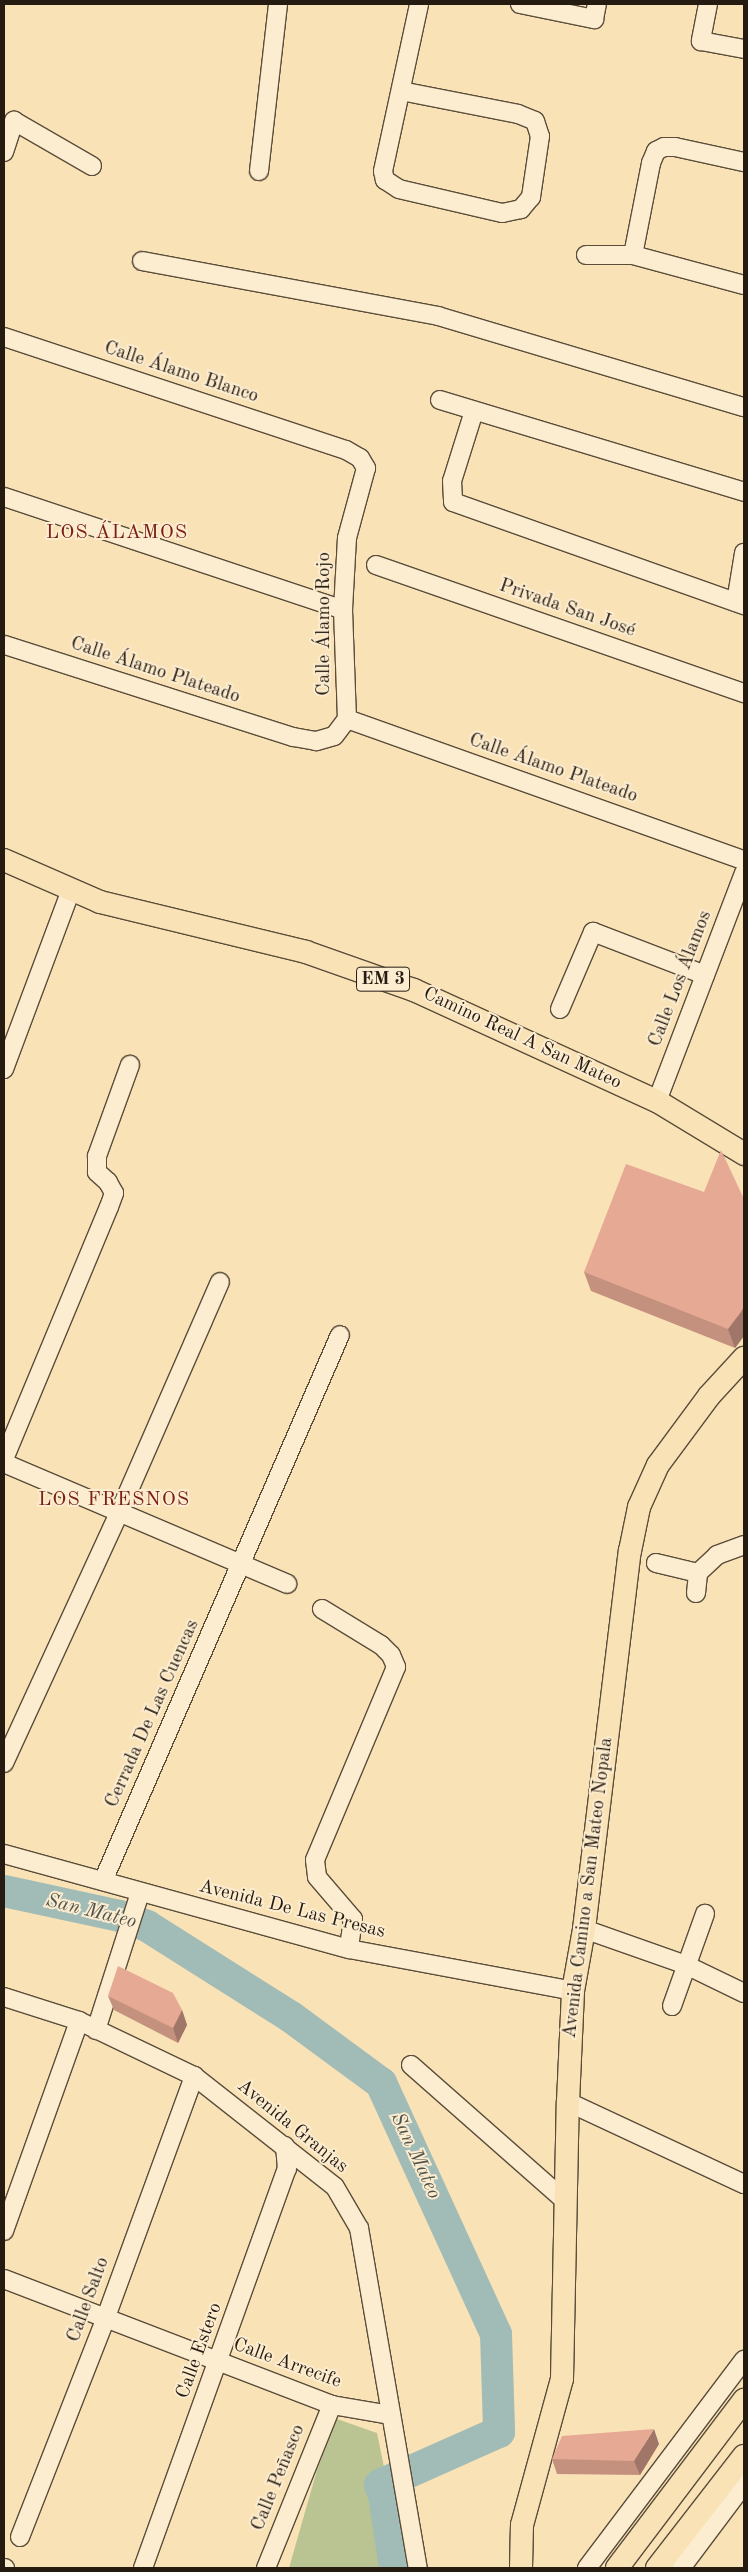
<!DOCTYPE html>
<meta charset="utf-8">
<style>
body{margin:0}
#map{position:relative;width:748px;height:2572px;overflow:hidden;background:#fae2b7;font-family:"Old Standard TT",serif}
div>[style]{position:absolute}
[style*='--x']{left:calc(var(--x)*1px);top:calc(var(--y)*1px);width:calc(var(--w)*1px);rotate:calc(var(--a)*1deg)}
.green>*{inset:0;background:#bac492}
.river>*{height:32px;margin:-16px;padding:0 16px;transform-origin:16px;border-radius:16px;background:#a1bcb7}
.roads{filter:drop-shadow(1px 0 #5a4d3a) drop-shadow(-1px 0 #5a4d3a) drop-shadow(0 1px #5a4d3a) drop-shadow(0 -1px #5a4d3a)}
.minor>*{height:18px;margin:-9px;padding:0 9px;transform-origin:9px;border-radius:9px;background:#fcecd0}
.major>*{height:22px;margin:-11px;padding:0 11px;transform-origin:11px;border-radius:11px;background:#fae2b7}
.wall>*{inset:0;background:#c5917f}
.shaded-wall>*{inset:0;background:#a07668}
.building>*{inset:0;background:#e5a994}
span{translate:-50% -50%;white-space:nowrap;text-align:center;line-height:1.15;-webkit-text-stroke:4px #fcecd0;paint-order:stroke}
.shield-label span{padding:1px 4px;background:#fcecd0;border:1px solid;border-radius:4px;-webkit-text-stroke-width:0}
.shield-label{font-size:18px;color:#251b11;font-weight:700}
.street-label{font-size:19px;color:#251b11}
.neighbourhood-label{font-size:20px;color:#7a1f14;letter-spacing:1px}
.water-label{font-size:20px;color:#50534b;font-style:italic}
.frame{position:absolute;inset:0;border:5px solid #251b11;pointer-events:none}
</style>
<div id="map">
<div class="green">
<i style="clip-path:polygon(337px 2419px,377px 2433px,386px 2477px,376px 2481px,376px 2486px,380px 2508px,384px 2568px,289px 2568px,317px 2470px)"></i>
</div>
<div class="river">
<i style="--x:4;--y:1891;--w:119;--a:12.2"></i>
<i style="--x:120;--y:1916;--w:29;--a:20"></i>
<i style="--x:147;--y:1926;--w:170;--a:32.3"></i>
<i style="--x:291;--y:2017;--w:112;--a:36.3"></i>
<i style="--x:381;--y:2083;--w:276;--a:65.4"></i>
<i style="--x:496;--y:2334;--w:98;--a:88.2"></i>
<i style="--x:499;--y:2432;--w:130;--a:156"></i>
<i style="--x:380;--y:2485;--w:11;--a:68"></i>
<i style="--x:384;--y:2495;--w:74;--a:81.4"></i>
</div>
<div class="roads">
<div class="minor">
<i style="--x:520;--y:4;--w:76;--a:11.5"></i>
<i style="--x:594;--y:19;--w:15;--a:-79"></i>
<i style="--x:708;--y:4;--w:38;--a:101"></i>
<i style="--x:701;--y:41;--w:44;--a:10.5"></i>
<i style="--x:401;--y:91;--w:119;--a:11.1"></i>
<i style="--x:518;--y:114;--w:18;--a:22"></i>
<i style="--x:535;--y:121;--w:16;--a:72"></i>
<i style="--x:540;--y:136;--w:62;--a:98.4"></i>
<i style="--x:531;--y:197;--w:16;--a:130"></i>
<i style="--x:521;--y:209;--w:19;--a:168"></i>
<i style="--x:502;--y:213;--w:106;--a:-166.9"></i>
<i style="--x:399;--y:189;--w:17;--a:-147"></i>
<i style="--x:385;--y:180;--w:9;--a:-103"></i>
<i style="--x:383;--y:171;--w:171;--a:-77.8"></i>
<i style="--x:4;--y:152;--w:33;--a:-72"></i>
<i style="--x:14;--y:121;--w:90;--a:30"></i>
<i style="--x:259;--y:171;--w:168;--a:-83.5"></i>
<i style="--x:586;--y:255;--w:47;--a:0"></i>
<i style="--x:633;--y:255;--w:115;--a:15.1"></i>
<i style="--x:633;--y:255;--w:94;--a:-78.9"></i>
<i style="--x:651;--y:163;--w:13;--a:-67"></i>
<i style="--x:656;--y:151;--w:9;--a:-27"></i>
<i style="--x:664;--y:147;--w:11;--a:0"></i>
<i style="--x:675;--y:147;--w:71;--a:12.3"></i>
<i style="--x:142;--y:261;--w:301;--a:10.5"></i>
<i style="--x:438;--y:316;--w:319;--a:16.6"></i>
<i style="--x:4;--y:337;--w:360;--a:18.3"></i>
<i style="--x:346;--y:450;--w:16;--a:30"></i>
<i style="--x:360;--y:458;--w:12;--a:59"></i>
<i style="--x:366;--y:468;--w:73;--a:105.2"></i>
<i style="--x:347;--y:538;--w:72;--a:93.2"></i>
<i style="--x:343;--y:610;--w:109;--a:87.9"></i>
<i style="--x:347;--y:719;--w:21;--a:127"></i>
<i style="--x:334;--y:736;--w:19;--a:164"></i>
<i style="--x:316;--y:741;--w:23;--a:-170"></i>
<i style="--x:293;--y:737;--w:303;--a:-162.3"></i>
<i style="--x:440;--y:400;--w:318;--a:16.8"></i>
<i style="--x:474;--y:411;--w:73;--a:107.4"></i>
<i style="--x:452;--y:481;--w:21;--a:87"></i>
<i style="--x:453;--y:502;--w:309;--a:19.5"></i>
<i style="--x:4;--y:497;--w:357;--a:18.4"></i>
<i style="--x:376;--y:565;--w:390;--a:19.2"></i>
<i style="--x:736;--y:602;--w:50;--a:-80.7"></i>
<i style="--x:347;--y:719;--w:421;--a:19.6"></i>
<i style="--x:560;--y:1009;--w:84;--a:-66.8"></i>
<i style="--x:593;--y:932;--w:120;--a:21"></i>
<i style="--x:4;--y:1069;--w:191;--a:-69.5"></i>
<i style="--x:657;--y:1101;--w:244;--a:-69.1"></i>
<i style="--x:4;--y:1459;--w:273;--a:-67.4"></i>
<i style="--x:109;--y:1207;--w:15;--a:-70"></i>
<i style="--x:114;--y:1193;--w:13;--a:-119"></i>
<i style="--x:108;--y:1182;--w:15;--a:-138"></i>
<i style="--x:97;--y:1172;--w:16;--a:-90"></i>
<i style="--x:97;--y:1156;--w:97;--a:-70.1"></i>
<i style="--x:4;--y:1463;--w:308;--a:23.1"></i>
<i style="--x:656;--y:1563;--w:43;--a:13.4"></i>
<i style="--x:698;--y:1573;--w:26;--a:-43"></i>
<i style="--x:717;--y:1555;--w:29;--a:-20"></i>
<i style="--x:696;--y:1593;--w:20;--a:-84"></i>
<i style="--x:322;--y:1609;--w:69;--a:31.4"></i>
<i style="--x:381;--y:1645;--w:14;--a:45"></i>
<i style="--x:391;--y:1655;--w:13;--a:67"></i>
<i style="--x:396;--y:1667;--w:209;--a:112.8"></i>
<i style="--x:315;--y:1860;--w:17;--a:83"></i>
<i style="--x:317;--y:1877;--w:55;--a:49.4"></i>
<i style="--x:353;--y:1919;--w:30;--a:98"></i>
<i style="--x:4;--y:1763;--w:275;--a:-65.3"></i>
<i style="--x:119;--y:1513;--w:252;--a:-66.4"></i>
<i style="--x:4;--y:1854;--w:358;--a:15.4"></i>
<i style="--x:349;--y:1949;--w:228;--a:10.6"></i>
<i style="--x:103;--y:1881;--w:595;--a:-66.54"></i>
<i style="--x:584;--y:1929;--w:108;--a:19.4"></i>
<i style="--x:686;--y:1965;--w:64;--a:25.8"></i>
<i style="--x:4;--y:1997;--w:79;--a:17.7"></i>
<i style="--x:79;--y:2021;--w:127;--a:25.6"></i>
<i style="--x:194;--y:2076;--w:179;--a:38.2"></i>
<i style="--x:335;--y:2187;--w:48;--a:59.7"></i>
<i style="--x:359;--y:2228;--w:345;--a:80.2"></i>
<i style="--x:672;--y:2006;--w:98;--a:-70.3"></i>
<i style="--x:96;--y:2030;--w:144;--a:-72.2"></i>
<i style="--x:411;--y:2065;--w:205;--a:41.4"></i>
<i style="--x:568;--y:2102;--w:194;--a:25"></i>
<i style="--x:4;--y:2231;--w:223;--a:-70.3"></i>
<i style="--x:4;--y:2279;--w:351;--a:21"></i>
<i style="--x:332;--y:2405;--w:60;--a:9.6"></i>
<i style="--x:20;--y:2537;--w:236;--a:-68.6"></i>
<i style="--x:106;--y:2317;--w:257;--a:-69.9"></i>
<i style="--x:4;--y:2568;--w:1;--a:0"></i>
<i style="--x:143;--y:2568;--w:424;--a:-70.2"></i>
<i style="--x:287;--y:2169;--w:23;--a:-95"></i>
<i style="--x:266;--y:2568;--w:176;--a:-68"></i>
<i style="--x:587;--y:2568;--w:261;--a:-53"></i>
<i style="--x:681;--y:2568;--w:105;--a:-53.1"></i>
</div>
<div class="major">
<i style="--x:4;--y:860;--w:105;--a:23.6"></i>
<i style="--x:100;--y:902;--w:212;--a:13.6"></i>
<i style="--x:306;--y:952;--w:114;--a:19.4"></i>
<i style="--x:414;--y:990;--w:267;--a:24.6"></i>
<i style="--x:657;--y:1101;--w:102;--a:31.3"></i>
<i style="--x:521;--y:2568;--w:43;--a:-88.7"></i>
<i style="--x:522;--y:2525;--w:151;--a:-74.7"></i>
<i style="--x:562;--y:2379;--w:277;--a:-88.8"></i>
<i style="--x:568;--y:2102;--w:111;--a:-87.4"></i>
<i style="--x:573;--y:1991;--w:63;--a:-79.9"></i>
<i style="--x:584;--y:1929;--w:381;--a:-83.1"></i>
<i style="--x:630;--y:1551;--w:45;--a:-78.4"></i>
<i style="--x:639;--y:1507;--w:46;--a:-65.7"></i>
<i style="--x:658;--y:1465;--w:86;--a:-53.5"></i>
<i style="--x:709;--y:1396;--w:52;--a:-47.4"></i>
<i style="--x:617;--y:2568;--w:211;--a:-52.9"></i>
<i style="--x:657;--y:2568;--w:142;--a:-52.2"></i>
</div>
</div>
<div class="wall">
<i style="clip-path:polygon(704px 1192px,744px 1199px,744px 1336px,735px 1348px,591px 1291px,584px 1272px)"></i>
<i style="clip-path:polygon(108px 1996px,182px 2010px,187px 2025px,178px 2043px,114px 2010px)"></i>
<i style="clip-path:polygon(659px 2444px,640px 2475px,557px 2474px,552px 2459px)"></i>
</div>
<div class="shaded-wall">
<i style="clip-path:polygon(744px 1306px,744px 1336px,735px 1348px,728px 1329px)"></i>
<i style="clip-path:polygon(182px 2010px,187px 2025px,178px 2043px,173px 2028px)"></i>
<i style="clip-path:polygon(654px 2429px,659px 2444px,640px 2475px,634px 2461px)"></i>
</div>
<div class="building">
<i style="clip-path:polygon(721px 1150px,744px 1199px,744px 1306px,741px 1312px,728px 1329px,584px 1272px,626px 1164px,704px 1192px)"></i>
<i style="clip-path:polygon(118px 1966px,173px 1993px,182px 2010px,173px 2028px,108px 1996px)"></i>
<i style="clip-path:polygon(654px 2429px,634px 2461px,552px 2459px,562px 2436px)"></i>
</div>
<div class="shield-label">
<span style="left:383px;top:979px">EM 3</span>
</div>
<div class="street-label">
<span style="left:181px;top:373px;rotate:18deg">Calle Álamo Blanco</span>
<span style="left:567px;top:609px;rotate:19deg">Privada San José</span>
<span style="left:325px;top:624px;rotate:-90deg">Calle Álamo Rojo</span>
<span style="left:155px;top:671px;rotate:18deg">Calle Álamo Plateado</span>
<span style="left:553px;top:769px;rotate:19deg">Calle Álamo Plateado</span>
<span style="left:681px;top:979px;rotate:-69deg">Calle Los Álamos</span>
<span style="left:522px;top:1039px;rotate:25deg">Camino Real A San Mateo</span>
<span style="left:153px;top:1714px;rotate:-66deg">Cerrada De Las Cuencas</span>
<span style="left:589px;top:1888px;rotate:-83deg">Avenida Camino a San Mateo Nopala</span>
<span style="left:292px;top:1910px;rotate:14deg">Avenida De Las Presas</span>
<span style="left:292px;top:2127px;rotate:39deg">Avenida Granjas</span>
<span style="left:89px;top:2300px;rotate:-70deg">Calle Salto</span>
<span style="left:200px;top:2351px;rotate:-70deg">Calle Estero</span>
<span style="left:287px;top:2364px;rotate:20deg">Calle Arrecife</span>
<span style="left:279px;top:2478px;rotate:-68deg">Calle Peñasco</span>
</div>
<div class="neighbourhood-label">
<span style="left:117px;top:533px">LOS ÁLAMOS</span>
<span style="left:114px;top:1500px">LOS FRESNOS</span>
</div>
<div class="water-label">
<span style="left:91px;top:1912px;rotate:14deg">San Mateo</span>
<span style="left:415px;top:2156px;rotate:65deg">San Mateo</span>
</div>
<div class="frame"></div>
</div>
